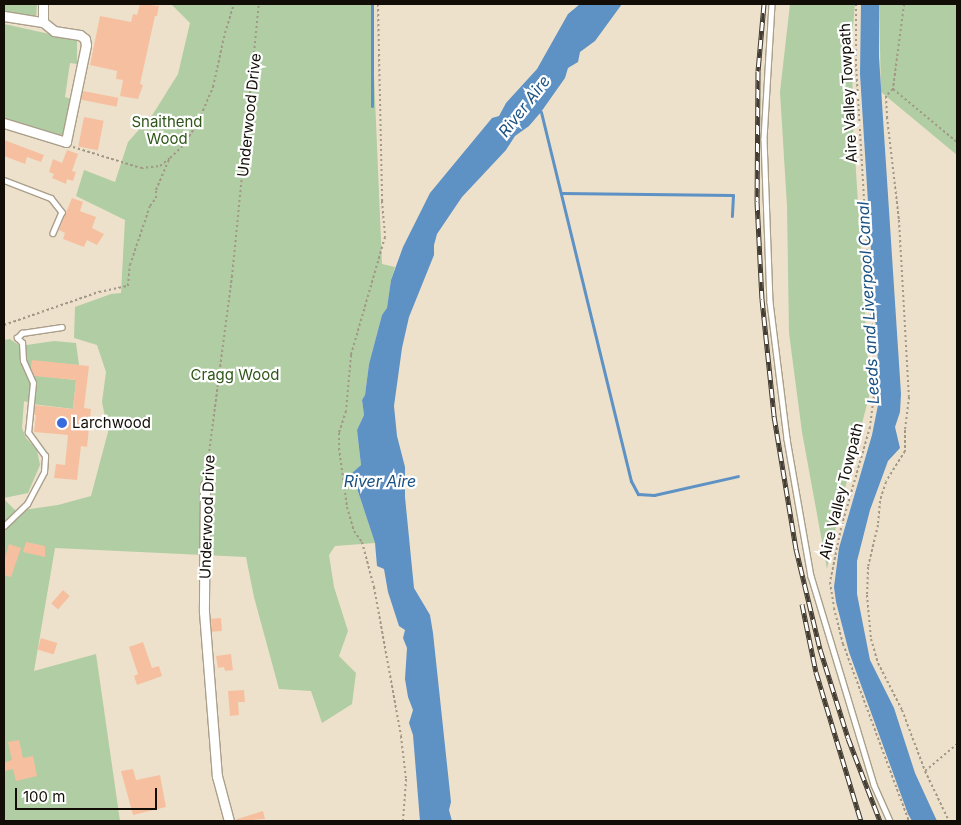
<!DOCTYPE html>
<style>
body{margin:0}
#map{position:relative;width:961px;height:825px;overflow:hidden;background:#ede1cb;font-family:Inter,sans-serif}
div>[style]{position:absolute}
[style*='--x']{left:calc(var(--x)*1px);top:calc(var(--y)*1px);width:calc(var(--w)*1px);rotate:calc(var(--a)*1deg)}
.green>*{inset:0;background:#b0cda3}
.water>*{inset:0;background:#5e91c4}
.stream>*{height:3px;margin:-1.5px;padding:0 1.5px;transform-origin:1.5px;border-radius:1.5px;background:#5e91c4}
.building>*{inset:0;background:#f6c0a0;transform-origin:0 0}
.path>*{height:2px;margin-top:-1px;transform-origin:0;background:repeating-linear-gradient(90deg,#a29888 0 2.5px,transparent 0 5px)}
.roads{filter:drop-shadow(1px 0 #aa9f8a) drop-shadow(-1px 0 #aa9f8a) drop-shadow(0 1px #aa9f8a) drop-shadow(0 -1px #aa9f8a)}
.lane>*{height:4.5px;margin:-2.25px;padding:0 2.25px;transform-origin:2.25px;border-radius:2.25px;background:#fff}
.street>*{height:9px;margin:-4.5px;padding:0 4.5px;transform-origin:4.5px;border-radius:4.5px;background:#fff}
.rail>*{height:5px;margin-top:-2.5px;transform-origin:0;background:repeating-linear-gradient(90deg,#fff 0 9px,#423c32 0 18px);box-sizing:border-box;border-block:1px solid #423c32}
.dots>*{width:14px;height:14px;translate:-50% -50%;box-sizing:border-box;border:2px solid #fff;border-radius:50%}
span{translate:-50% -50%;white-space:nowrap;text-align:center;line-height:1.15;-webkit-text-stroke:4.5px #fff;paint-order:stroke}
.street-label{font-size:15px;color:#120e07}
.park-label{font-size:15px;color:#2f5619}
.poi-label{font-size:15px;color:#120e07}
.left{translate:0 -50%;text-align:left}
.water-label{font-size:16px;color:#1a5182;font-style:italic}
.frame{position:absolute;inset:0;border:5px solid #120e07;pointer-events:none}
.scale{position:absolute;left:15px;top:788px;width:142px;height:22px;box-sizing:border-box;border:2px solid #120e07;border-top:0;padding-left:6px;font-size:15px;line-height:18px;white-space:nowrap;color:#120e07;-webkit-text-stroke:4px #fff;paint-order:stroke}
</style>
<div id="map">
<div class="green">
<i style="clip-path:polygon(4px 4px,37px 4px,36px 18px,4px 12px)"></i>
<i style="clip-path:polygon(171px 4px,371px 4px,382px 264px,395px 267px,391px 280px,387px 309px,382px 315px,369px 364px,365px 395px,362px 400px,364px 415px,357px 430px,361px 465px,352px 473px,375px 543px,335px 546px,329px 555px,334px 587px,348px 631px,339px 656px,356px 673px,352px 704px,322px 723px,311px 691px,279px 689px,254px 597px,246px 557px,55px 548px,34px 671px,96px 654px,120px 821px,4px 821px,4px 499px,16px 511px,58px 505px,91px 496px,108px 432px,102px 402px,106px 372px,97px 345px,74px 338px,75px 307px,111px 294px,121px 293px,125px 220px,76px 196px,84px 170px,115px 182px,128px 142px,153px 114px,178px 74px,190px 23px)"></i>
<i style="clip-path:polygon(790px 4px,855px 4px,852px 38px,853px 124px,870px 393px,840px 507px,827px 569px,802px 432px,789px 333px,787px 206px,780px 92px)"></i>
<i style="clip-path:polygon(879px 4px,957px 4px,957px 155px,881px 92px)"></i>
<i style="clip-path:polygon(4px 24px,77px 40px,77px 64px,70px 63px,65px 97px,71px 99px,65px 134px,59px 137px,4px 119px)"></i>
<i style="clip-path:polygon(10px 339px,20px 346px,54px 341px,76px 343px,79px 365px,32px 361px,31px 375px,76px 380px,73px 409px,32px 404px,24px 401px,22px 428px,26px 438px,37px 450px,40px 465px,28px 493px,4px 498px,4px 340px)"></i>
</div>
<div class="water">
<i style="clip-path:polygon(580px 4px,622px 4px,595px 41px,580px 52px,578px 62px,568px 68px,565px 78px,541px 112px,529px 126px,515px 136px,506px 150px,462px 197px,437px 234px,434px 245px,434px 255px,409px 317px,402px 348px,394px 406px,397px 436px,405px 467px,405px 497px,414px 588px,430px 615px,433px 633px,451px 802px,449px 810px,452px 821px,420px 821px,413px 735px,409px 723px,413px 710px,408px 697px,405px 679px,407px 648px,403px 638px,405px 630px,399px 626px,388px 592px,384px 569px,377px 566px,375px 543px,352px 473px,361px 465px,357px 430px,364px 415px,362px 400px,365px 395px,369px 364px,382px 315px,387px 308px,391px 280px,403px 247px,430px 193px,492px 118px,499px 116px,506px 103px,537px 69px,568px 14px)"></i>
<i style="clip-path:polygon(861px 4px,879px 4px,879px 57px,901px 394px,900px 412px,895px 427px,900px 448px,888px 461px,870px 510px,857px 561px,857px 594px,870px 660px,894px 708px,915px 773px,937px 821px,912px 821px,908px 814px,849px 652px,836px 602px,834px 587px,839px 548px,872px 435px,880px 395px,860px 74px)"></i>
</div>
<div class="stream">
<i style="--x:372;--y:4;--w:102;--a:90"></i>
<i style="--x:541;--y:112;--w:380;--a:76.3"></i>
<i style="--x:631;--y:481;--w:15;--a:62"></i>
<i style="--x:638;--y:494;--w:16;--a:4"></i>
<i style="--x:654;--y:495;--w:86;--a:-12.7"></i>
<i style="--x:561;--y:193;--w:172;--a:0.7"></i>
<i style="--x:733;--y:195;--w:21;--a:93"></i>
</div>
<div class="building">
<i style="clip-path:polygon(140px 4px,159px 6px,157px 16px,155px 16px,140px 84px,143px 85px,138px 99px,120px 96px,123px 80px,116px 79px,117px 71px,90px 65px,100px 16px,131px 22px,133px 14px,137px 15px)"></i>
<i style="left:83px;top:91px;width:36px;height:9px;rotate:11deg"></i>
<i style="left:84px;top:117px;width:20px;height:30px;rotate:11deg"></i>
<i style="clip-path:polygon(4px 140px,44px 155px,41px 162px,27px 157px,25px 164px,4px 156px)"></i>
<i style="clip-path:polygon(67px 150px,78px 154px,72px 171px,76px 172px,73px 181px,67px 179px,66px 184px,52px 178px,54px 174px,49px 172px,53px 159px,62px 163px)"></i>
<i style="clip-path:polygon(72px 198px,83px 202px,80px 211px,96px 217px,92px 228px,104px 234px,97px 245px,87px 240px,84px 247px,63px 239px,65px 233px,59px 230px)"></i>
<i style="clip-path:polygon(32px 360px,89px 366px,84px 408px,91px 409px,87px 447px,81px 446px,77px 480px,54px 478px,56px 464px,65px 465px,68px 435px,34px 432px,36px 415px,34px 415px,35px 405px,73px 409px,76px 380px,34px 376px,31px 369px)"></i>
<i style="clip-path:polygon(26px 542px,45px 546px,45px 557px,23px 552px)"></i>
<i style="clip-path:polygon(9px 544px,21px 548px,11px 577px,4px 575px,4px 562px)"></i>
<i style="left:63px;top:590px;width:9px;height:18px;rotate:41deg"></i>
<i style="left:221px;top:618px;width:13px;height:10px;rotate:86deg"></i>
<i style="left:41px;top:638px;width:17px;height:12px;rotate:17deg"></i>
<i style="clip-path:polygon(143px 642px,152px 668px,159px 666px,162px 676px,137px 685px,134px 676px,138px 674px,129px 647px)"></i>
<i style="clip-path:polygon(231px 654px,233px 670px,225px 671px,224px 667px,218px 668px,216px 656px)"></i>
<i style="clip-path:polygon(244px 690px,245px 702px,238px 702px,239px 715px,230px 716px,228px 691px)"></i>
<i style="clip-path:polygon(19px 740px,23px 758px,33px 756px,37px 776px,16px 781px,13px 769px,5px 771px,4px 763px,12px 760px,8px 742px)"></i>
<i style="clip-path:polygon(133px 769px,136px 780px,160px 775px,166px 807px,133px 815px,121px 771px)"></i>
<i style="clip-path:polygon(263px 811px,265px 819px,237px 821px,237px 819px)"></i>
</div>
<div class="path">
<i style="--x:378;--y:4;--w:197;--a:88.8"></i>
<i style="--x:382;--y:201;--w:36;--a:85"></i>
<i style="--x:385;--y:237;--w:123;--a:106.1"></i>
<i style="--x:351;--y:355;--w:56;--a:95.1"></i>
<i style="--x:346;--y:411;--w:23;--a:108"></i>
<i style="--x:339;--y:433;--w:15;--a:90"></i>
<i style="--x:339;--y:448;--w:60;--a:82.3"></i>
<i style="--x:347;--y:507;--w:25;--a:74"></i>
<i style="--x:354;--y:531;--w:14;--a:54"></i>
<i style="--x:362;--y:542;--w:47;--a:75.1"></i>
<i style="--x:374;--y:587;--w:151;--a:79.7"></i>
<i style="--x:401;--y:736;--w:43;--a:83.4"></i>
<i style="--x:406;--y:779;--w:42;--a:94.1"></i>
<i style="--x:856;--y:4;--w:60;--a:90"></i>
<i style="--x:856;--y:64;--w:323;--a:86.6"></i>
<i style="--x:875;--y:386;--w:41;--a:97"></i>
<i style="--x:870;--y:427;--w:105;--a:106"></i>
<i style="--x:841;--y:528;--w:55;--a:101.5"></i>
<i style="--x:830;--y:582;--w:26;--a:81"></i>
<i style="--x:834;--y:608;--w:37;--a:76"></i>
<i style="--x:843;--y:644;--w:189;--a:69.6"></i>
<i style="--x:904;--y:4;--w:86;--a:97.4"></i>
<i style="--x:893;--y:89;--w:83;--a:39.6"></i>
<i style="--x:893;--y:89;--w:10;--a:135"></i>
<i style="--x:886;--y:96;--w:21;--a:87"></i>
<i style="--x:887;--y:117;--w:104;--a:83.4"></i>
<i style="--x:899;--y:220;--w:177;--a:86.8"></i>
<i style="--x:909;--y:397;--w:33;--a:97"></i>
<i style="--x:905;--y:430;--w:21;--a:90"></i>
<i style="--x:905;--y:451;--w:36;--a:122"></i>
<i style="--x:886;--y:482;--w:20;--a:108"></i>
<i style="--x:880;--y:501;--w:24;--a:95"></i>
<i style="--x:878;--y:525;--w:43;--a:103.4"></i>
<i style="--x:868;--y:567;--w:28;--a:92"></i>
<i style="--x:867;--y:595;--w:44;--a:84.8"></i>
<i style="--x:871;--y:639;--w:25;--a:74"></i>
<i style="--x:878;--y:663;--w:53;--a:62.9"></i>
<i style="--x:902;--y:710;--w:65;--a:69.3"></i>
<i style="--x:925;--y:771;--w:55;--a:64.4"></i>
<i style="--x:73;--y:147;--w:71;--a:17.2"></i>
<i style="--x:141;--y:168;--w:19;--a:-6"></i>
<i style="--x:160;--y:166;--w:13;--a:-39"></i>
<i style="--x:170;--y:158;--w:19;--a:-43"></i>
<i style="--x:184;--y:145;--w:29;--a:-59"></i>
<i style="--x:199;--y:120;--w:36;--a:-67"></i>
<i style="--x:213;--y:87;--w:55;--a:-77.5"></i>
<i style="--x:225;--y:33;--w:30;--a:-73"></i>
<i style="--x:4;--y:325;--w:101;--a:-19.2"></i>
<i style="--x:99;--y:292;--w:30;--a:-12"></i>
<i style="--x:128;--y:286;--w:21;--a:-85"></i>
<i style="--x:130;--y:265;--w:62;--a:-71.3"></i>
<i style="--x:150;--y:206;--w:10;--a:-53"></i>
<i style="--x:156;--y:198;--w:8;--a:-90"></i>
<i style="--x:156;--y:190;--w:33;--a:-67"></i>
<i style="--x:206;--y:476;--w:201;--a:-82.6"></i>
<i style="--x:232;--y:277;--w:274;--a:-84.4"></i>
<i style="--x:925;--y:771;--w:42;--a:-40.2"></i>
</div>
<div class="roads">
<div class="lane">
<i style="--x:772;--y:4;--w:135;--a:93.4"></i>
<i style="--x:764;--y:139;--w:163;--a:87.9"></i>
<i style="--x:770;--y:302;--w:138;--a:82.9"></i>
<i style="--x:787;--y:439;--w:139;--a:80.1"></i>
<i style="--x:811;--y:576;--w:218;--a:73.2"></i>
<i style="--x:874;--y:785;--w:39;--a:66"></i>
<i style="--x:4;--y:180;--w:50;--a:21"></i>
<i style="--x:51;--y:198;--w:18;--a:52"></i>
<i style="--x:62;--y:212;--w:23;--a:113"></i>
<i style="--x:4;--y:526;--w:32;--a:-44"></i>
<i style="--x:27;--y:504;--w:36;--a:-62"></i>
<i style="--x:44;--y:472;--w:16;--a:-86"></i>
<i style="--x:45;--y:456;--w:29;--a:-126"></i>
<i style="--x:28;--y:433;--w:50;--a:-84.3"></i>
<i style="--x:33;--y:383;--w:24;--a:-114"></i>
<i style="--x:23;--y:361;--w:18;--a:-93"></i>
<i style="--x:22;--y:343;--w:7;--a:-135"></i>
<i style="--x:17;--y:338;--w:7;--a:-45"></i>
<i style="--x:22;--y:333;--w:40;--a:-8.5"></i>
</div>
<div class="street">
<i style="--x:4;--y:16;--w:39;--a:9"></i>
<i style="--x:43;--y:22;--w:14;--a:39"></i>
<i style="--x:54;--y:31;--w:26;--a:9"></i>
<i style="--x:80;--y:35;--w:6;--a:39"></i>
<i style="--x:85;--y:39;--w:6;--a:81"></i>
<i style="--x:86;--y:45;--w:99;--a:101.7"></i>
<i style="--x:66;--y:142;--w:65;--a:-163"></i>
<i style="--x:43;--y:22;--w:18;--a:-90"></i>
<i style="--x:205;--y:485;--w:127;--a:90.5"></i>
<i style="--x:204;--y:612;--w:165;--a:85.5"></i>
<i style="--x:217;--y:776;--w:47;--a:75.1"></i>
</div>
</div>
<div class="rail">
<i style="--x:764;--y:4;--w:67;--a:95.1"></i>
<i style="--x:758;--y:71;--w:130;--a:90.4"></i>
<i style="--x:757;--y:201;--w:98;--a:87.1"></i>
<i style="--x:762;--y:299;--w:118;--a:84.1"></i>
<i style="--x:774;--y:416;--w:135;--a:80.6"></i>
<i style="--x:796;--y:549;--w:103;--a:76.5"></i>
<i style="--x:820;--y:649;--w:93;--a:72.5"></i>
<i style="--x:848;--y:738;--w:89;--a:68.9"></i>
<i style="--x:802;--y:604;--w:69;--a:78.4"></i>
<i style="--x:816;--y:672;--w:156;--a:73.2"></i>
</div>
<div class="dots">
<i style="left:62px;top:423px;background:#386bdb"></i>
</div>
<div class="street-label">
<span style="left:848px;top:93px;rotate:-93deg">Aire Valley Towpath</span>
<span style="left:249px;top:115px;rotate:-84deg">Underwood Drive</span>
<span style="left:841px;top:491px;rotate:-76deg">Aire Valley Towpath</span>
<span style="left:207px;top:517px;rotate:-88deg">Underwood Drive</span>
</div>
<div class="park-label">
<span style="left:167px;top:130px">Snaithend<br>Wood</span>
<span style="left:235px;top:375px">Cragg Wood</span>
</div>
<div class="poi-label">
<span class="left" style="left:72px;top:423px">Larchwood</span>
</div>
<div class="water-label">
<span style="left:524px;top:106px;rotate:-52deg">River Aire</span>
<span style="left:868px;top:303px;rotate:-93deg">Leeds and Liverpool Canal</span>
<span style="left:380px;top:481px">River Aire</span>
</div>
<div class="frame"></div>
<div class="scale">100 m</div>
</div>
